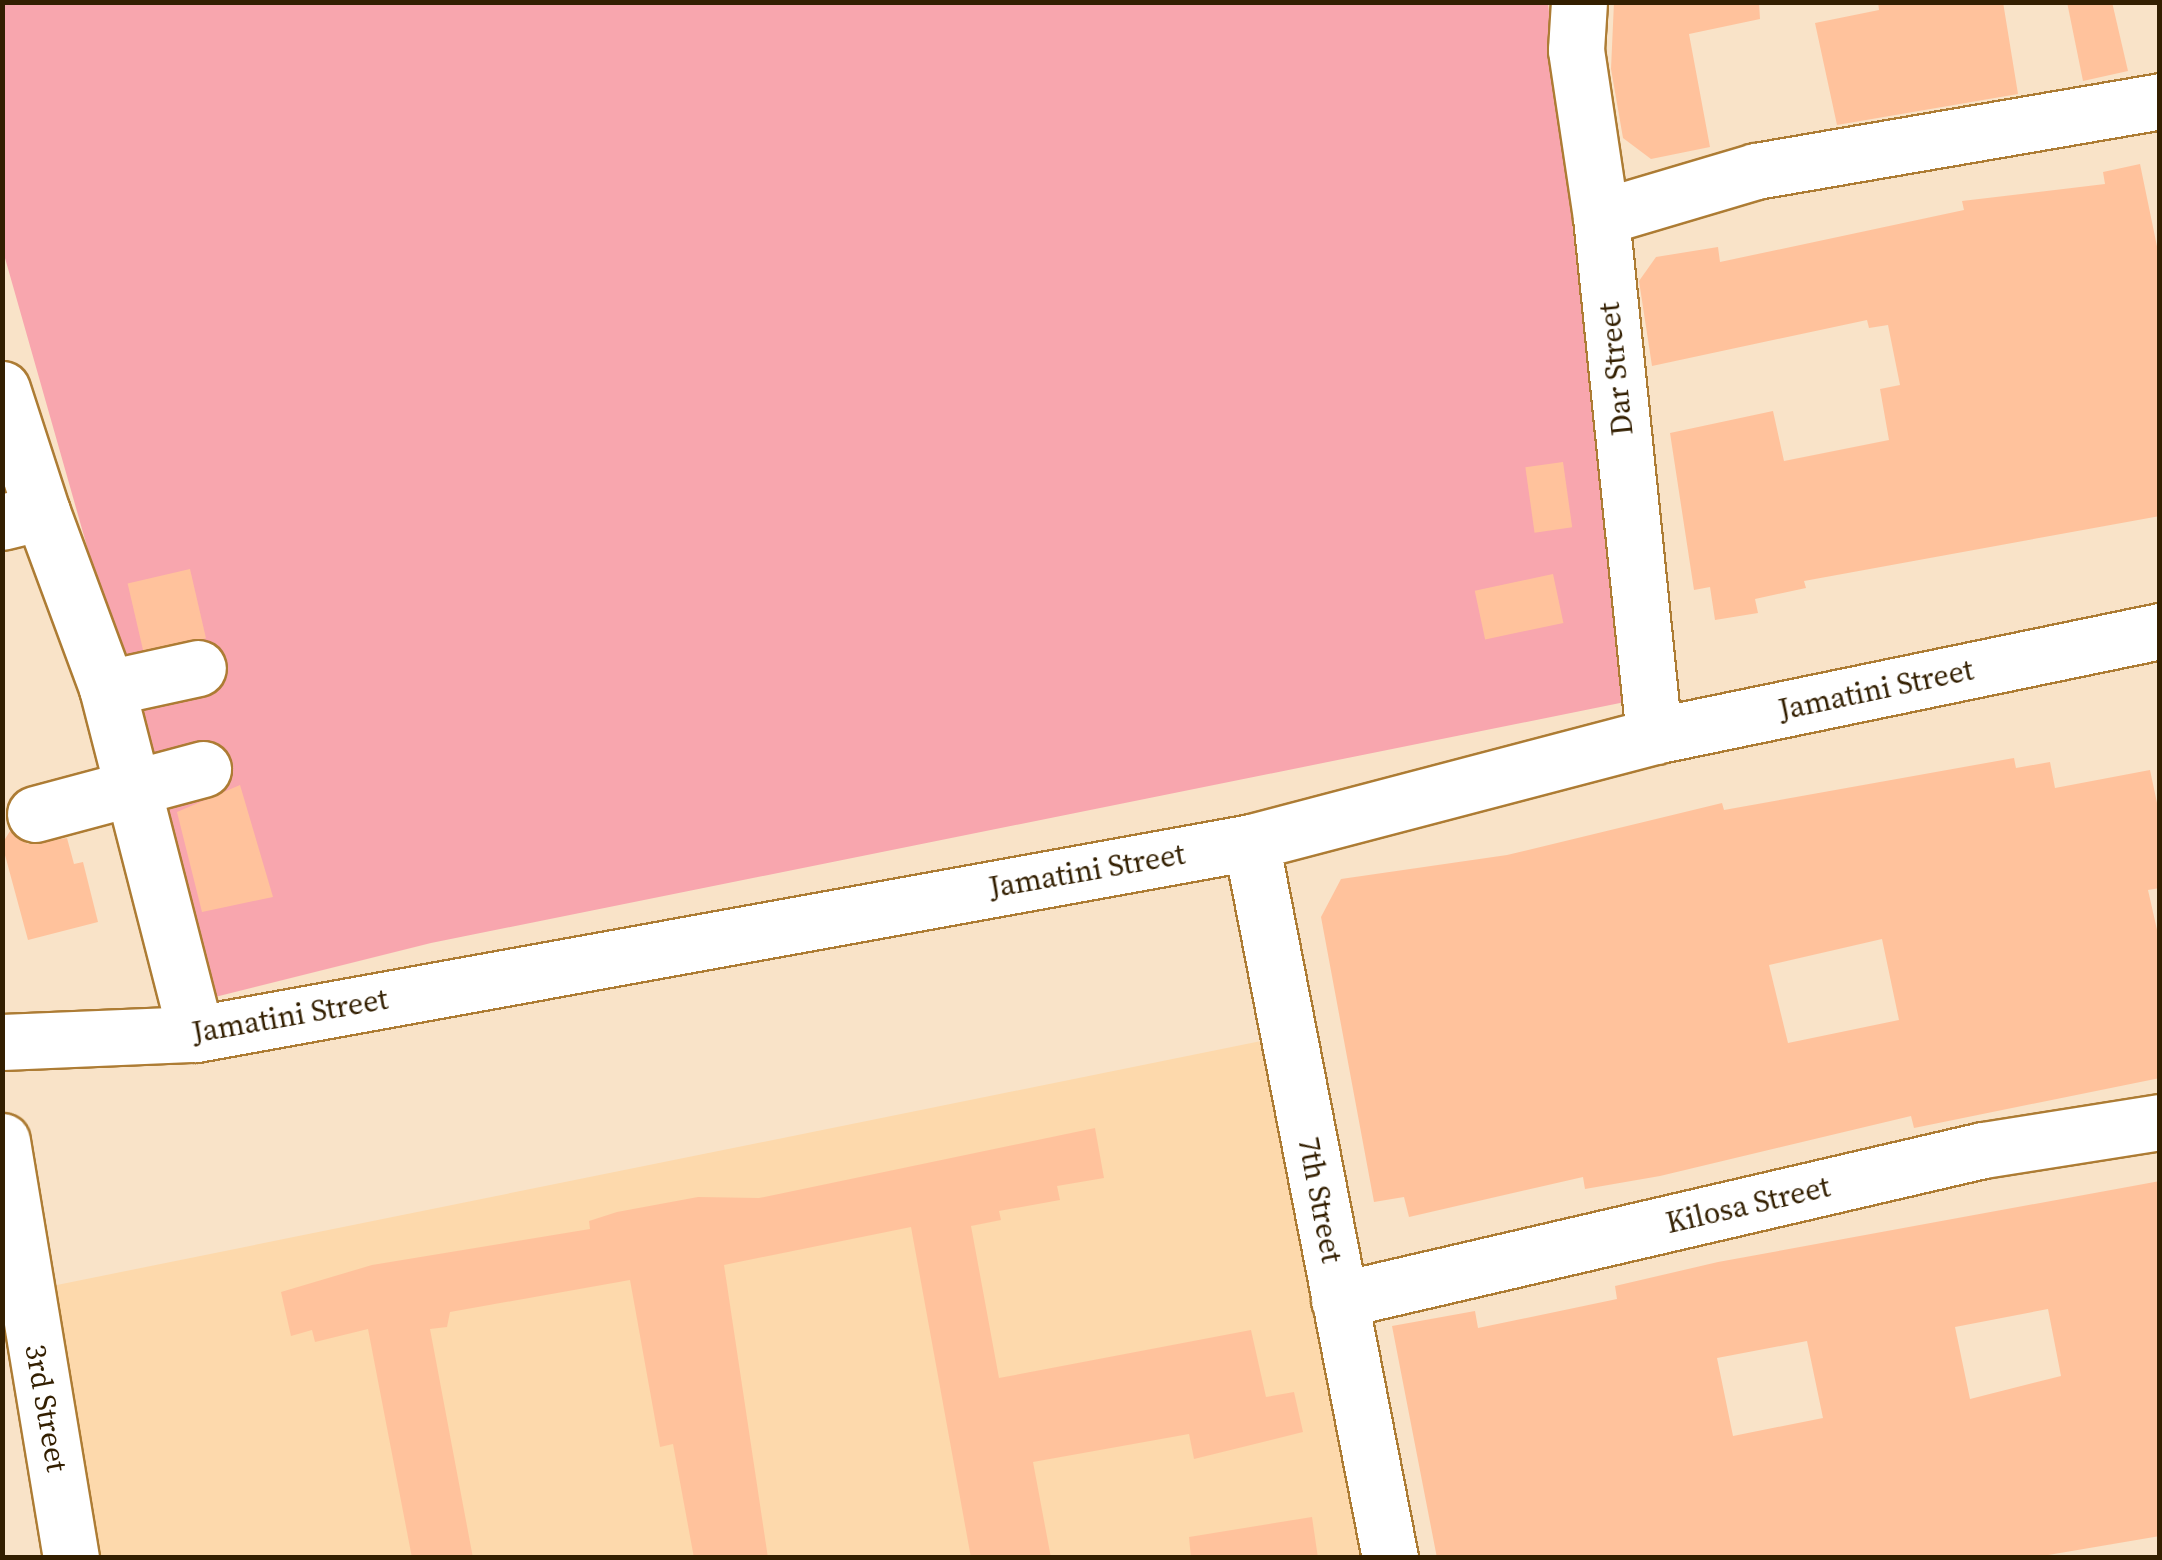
<!DOCTYPE html>
<style>
body{margin:0}
#map{position:relative;width:2162px;height:1560px;overflow:hidden;background:#f9e3c8;font-family:"Source Serif 4",serif}
div>[style]{position:absolute}
[style*='--x']{left:calc(var(--x)*1px);top:calc(var(--y)*1px);width:calc(var(--w)*1px);rotate:calc(var(--a)*1deg)}
.built>*{inset:0;background:#fdd9ac}
.green>*{inset:0;background:#f8a6ae}
.building>*{inset:0;background:#ffc29c;transform-origin:0 0}
.roads{filter:drop-shadow(2px 0 #ad7c34) drop-shadow(-2px 0 #ad7c34) drop-shadow(0 2px #ad7c34) drop-shadow(0 -2px #ad7c34)}
.minor>*{height:55px;margin:-27.5px;padding:0 27.5px;transform-origin:27.5px;border-radius:27.5px;background:#fff}
span{translate:-50% -50%;white-space:nowrap;text-align:center;line-height:1.15;-webkit-text-stroke:8px #fff;paint-order:stroke}
.street-label{font-size:30px;color:#331f01}
.frame{position:absolute;inset:0;border:5px solid #331f01;pointer-events:none}
</style>
<div id="map">
<div class="built">
<i style="clip-path:polygon(1271px 1039px,1377px 1557px,95px 1557px,47px 1287px)"></i>
</div>
<div class="green">
<i style="clip-path:polygon(2px 3px,1548px 3px,1625px 702px,431px 943px,215px 997px,3px 251px)"></i>
</div>
<div class="building">
<i style="clip-path:polygon(1614px 2px,1759px 2px,1760px 19px,1689px 34px,1710px 147px,1651px 159px,1623px 138px,1611px 69px)"></i>
<i style="clip-path:polygon(1878px 2px,2003px 2px,2018px 94px,1837px 125px,1815px 23px,1879px 10px)"></i>
<i style="clip-path:polygon(2067px 2px,2112px 2px,2128px 71px,2083px 81px)"></i>
<i style="clip-path:polygon(2140px 164px,2160px 261px,2160px 516px,1804px 581px,1806px 588px,1755px 599px,1758px 613px,1715px 620px,1710px 587px,1694px 590px,1670px 433px,1773px 411px,1784px 461px,1889px 440px,1880px 389px,1900px 385px,1888px 325px,1869px 328px,1867px 320px,1652px 366px,1639px 281px,1656px 257px,1718px 247px,1720px 262px,1964px 210px,1962px 201px,2105px 184px,2103px 172px)"></i>
<i style="left:1563px;top:462px;width:66px;height:38px;rotate:82deg"></i>
<i style="left:190px;top:569px;width:71px;height:64px;rotate:77deg"></i>
<i style="left:1553px;top:574px;width:50px;height:80px;rotate:78deg"></i>
<i style="clip-path:polygon(evenodd,2014px 758px,2016px 768px,2050px 762px,2055px 788px,2150px 770px,2160px 817px,2160px 888px,2148px 890px,2160px 943px,2160px 1078px,1914px 1128px,1911px 1116px,1660px 1176px,1585px 1189px,1583px 1177px,1409px 1217px,1404px 1197px,1374px 1202px,1321px 917px,1341px 879px,1507px 855px,1722px 803px,1724px 810px,2014px 758px,1882px 939px,1899px 1020px,1788px 1043px,1769px 965px,1882px 939px)"></i>
<i style="clip-path:polygon(240px 785px,273px 897px,202px 912px,177px 812px)"></i>
<i style="clip-path:polygon(10px 831px,28px 844px,67px 838px,74px 864px,83px 862px,98px 922px,28px 940px,2px 844px)"></i>
<i style="clip-path:polygon(1095px 1128px,1104px 1178px,1057px 1186px,1060px 1200px,999px 1211px,1001px 1220px,971px 1226px,999px 1378px,1251px 1330px,1266px 1397px,1294px 1392px,1303px 1432px,1194px 1459px,1189px 1434px,1033px 1462px,1051px 1558px,971px 1558px,911px 1227px,724px 1265px,768px 1558px,694px 1558px,673px 1444px,660px 1447px,630px 1280px,450px 1312px,447px 1327px,430px 1329px,473px 1558px,412px 1558px,368px 1329px,315px 1342px,312px 1330px,291px 1336px,281px 1292px,372px 1265px,590px 1229px,589px 1221px,617px 1212px,698px 1197px,759px 1198px)"></i>
<i style="clip-path:polygon(evenodd,2160px 1181px,2160px 1536px,2030px 1558px,1437px 1558px,1392px 1326px,1475px 1311px,1478px 1328px,1617px 1299px,1615px 1286px,1718px 1262px,2160px 1181px,2048px 1309px,2061px 1376px,1970px 1399px,1955px 1327px,2048px 1309px,2160px 1181px,1807px 1341px,1823px 1418px,1733px 1436px,1717px 1358px,1807px 1341px)"></i>
<i style="clip-path:polygon(1312px 1517px,1318px 1558px,1191px 1558px,1189px 1537px)"></i>
</div>
<div class="roads">
<div class="minor">
<i style="--x:1579;--y:2;--w:48;--a:93.6"></i>
<i style="--x:1576;--y:50;--w:169;--a:81.5"></i>
<i style="--x:1601;--y:217;--w:522;--a:84.17"></i>
<i style="--x:1601;--y:217;--w:162;--a:-16.5"></i>
<i style="--x:1756;--y:171;--w:410;--a:-9.8"></i>
<i style="--x:2;--y:389;--w:129;--a:72"></i>
<i style="--x:42;--y:512;--w:41;--a:166"></i>
<i style="--x:42;--y:512;--w:188;--a:69.7"></i>
<i style="--x:107;--y:688;--w:357;--a:75.6"></i>
<i style="--x:107;--y:688;--w:93;--a:-12.4"></i>
<i style="--x:35;--y:814;--w:174;--a:-15"></i>
<i style="--x:1251;--y:842;--w:729;--a:79.01"></i>
<i style="--x:2;--y:1042;--w:194;--a:-2.4"></i>
<i style="--x:196;--y:1034;--w:1072;--a:-10.31"></i>
<i style="--x:1251;--y:842;--w:417;--a:-14.7"></i>
<i style="--x:1654;--y:736;--w:517;--a:-11.72"></i>
<i style="--x:2;--y:1141;--w:423;--a:80.6"></i>
<i style="--x:1339;--y:1300;--w:661;--a:-13.11"></i>
<i style="--x:1983;--y:1150;--w:179;--a:-9"></i>
</div>
</div>
<div class="street-label">
<span style="left:1616px;top:369px;rotate:-96deg">Dar Street</span>
<span style="left:1876px;top:690px;rotate:-12deg">Jamatini Street</span>
<span style="left:1087px;top:871px;rotate:-10deg">Jamatini Street</span>
<span style="left:290px;top:1016px;rotate:-10deg">Jamatini Street</span>
<span style="left:1320px;top:1200px;rotate:79deg">7th Street</span>
<span style="left:1748px;top:1205px;rotate:-13deg">Kilosa Street</span>
<span style="left:46px;top:1408px;rotate:80deg">3rd Street</span>
</div>
<div class="frame"></div>
</div>
